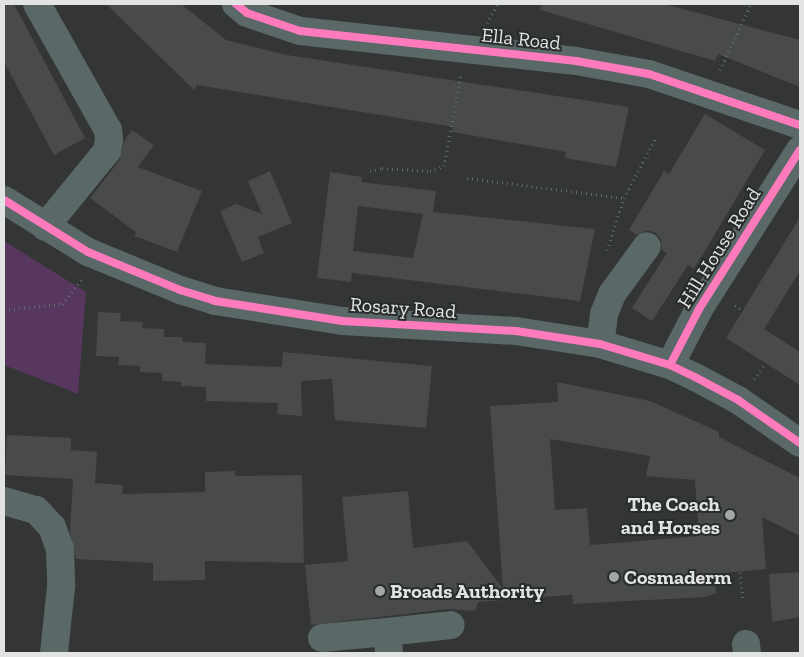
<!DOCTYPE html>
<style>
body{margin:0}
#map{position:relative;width:804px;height:657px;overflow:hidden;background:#343535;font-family:"Zilla Slab",serif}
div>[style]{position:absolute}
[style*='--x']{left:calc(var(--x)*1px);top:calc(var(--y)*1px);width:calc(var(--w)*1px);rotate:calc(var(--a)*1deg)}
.green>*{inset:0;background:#57375e}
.building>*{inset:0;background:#494a4a}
.path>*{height:3px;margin-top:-1.5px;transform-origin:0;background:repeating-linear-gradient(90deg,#5e6867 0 1px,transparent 0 5px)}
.minor>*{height:28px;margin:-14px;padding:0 14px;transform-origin:14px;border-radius:14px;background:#5a6867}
.cycleway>*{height:8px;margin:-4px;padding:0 4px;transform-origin:4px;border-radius:4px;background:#fd7abc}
.dots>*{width:14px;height:14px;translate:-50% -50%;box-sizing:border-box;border:2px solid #292c2c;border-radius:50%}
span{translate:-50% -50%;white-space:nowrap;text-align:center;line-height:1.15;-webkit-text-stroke:4px #292c2c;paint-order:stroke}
.street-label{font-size:20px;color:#e2e4e3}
.poi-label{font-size:20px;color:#e2e4e3;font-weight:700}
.right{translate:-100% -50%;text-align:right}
.left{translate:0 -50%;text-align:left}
.frame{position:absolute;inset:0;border:5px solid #e2e4e3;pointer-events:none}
</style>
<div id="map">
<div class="green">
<i style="clip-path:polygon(4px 241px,86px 292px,78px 394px,4px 365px)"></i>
</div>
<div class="building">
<i style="clip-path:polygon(4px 4px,14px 4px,85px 138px,54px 155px,4px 62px)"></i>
<i style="clip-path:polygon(106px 4px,181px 4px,226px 40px,287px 55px,629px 107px,616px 167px,565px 158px,566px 152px,452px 132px,453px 127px,197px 85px,194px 90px)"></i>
<i style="clip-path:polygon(541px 4px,664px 4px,800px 40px,800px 87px,718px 54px,715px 61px,540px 10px)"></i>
<i style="clip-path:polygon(705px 114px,765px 150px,694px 269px,688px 265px,652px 321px,632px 308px,667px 253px,662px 250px,661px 240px,656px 233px,648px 230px,637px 235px,629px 230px,664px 171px,669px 174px)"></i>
<i style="clip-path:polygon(132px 130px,154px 145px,138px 167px,202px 191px,177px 252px,134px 236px,136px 232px,90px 198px,119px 161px,124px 141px)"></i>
<i style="clip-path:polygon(270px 171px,292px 223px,258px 237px,264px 253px,242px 262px,220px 211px,236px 204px,262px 214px,248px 181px)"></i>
<i style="clip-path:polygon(evenodd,330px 172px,362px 177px,361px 182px,436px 191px,433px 212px,595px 229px,580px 301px,352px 273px,351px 282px,317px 278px,330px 172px,358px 206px,423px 214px,413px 258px,353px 251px,358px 206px)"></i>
<i style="clip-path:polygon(800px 217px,800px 271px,764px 329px,800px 352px,800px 385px,726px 338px)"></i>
<i style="clip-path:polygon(98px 312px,121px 313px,120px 321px,143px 322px,142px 328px,164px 329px,164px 337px,182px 337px,183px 342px,206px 343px,205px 364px,282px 367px,283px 352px,432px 366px,426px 428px,335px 420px,332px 379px,301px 381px,302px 416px,277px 414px,278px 403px,206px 401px,206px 387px,181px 386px,181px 382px,162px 381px,162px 373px,140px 372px,140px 366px,118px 365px,119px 357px,96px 356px)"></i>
<i style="clip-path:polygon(evenodd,557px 382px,650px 401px,719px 432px,719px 437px,800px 478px,800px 536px,762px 517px,766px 569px,714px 574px,716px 593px,705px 597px,573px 604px,572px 595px,478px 602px,475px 611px,449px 609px,311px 625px,305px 565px,348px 561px,342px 497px,408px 491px,413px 548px,467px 541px,503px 589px,490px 406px,558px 402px,557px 382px,550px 439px,650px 456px,646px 476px,695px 480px,699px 536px,590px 545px,587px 508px,555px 510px,550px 439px)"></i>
<i style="clip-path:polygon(7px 435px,71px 438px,71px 450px,97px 452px,95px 483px,123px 485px,122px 494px,205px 492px,205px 472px,235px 471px,235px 476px,302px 475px,304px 563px,205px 561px,205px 580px,153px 581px,153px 563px,76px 559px,70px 532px,73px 479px,5px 475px)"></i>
<i style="clip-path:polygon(800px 572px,800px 617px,772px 622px,769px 574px)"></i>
</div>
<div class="path">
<i style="--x:487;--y:23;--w:22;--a:-60"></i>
<i style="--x:720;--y:70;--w:73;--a:-64.8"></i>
<i style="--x:370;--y:171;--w:12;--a:-14"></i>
<i style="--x:382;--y:168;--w:48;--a:3.6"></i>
<i style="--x:430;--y:171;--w:15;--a:-20"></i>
<i style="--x:444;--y:166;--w:93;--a:-79.4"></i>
<i style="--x:467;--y:178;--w:158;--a:7.3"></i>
<i style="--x:607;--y:250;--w:55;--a:-71.9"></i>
<i style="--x:624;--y:198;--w:69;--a:-62.3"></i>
<i style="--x:735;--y:305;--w:9;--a:32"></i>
<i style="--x:4;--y:310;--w:58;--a:-5.9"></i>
<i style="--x:62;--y:304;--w:31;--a:-52"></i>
<i style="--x:754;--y:379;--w:19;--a:-55"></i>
<i style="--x:740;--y:572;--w:29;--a:84"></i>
</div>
<div class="minor">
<i style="--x:37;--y:4;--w:145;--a:60.6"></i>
<i style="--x:108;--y:130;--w:10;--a:84"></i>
<i style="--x:109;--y:140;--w:11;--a:100"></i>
<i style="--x:107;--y:151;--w:98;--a:129.2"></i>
<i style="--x:236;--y:4;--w:14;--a:39"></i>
<i style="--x:247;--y:13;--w:56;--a:18.8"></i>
<i style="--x:300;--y:31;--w:278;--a:6.2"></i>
<i style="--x:576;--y:61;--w:74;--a:10.1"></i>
<i style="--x:649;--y:74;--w:159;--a:18.7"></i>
<i style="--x:4;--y:200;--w:99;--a:31.8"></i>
<i style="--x:88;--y:252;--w:100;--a:22.4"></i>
<i style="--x:180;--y:290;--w:37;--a:17"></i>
<i style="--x:215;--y:301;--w:129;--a:8.9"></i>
<i style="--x:342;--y:321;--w:174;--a:3.3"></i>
<i style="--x:516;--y:331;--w:85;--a:8.8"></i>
<i style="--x:600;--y:344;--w:73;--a:16.7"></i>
<i style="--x:670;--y:365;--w:28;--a:26"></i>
<i style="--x:695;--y:377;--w:49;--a:28.1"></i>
<i style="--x:738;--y:400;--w:75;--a:34.7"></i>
<i style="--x:600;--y:344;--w:30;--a:-82"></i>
<i style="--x:604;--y:314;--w:22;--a:-68"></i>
<i style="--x:612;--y:294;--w:59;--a:-53.9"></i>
<i style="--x:670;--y:365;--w:63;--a:-62.6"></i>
<i style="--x:699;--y:309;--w:188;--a:-57.6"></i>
<i style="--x:4;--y:501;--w:33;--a:16"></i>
<i style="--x:36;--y:510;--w:23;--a:47"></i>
<i style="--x:52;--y:527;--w:23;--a:70"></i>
<i style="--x:60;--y:549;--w:38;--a:88"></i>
<i style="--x:61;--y:587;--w:66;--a:96.1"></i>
<i style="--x:322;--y:638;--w:65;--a:-5.3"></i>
<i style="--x:746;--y:644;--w:9;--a:84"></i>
<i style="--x:389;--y:653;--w:21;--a:-95"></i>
<i style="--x:387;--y:632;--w:64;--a:-6.2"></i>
</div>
<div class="cycleway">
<i style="--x:236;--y:4;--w:14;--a:39"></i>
<i style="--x:247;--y:13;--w:56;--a:18.8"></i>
<i style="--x:300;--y:31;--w:278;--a:6.2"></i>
<i style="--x:576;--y:61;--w:74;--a:10.1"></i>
<i style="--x:649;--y:74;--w:159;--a:18.7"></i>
<i style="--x:4;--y:200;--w:99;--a:31.8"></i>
<i style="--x:88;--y:252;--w:100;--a:22.4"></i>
<i style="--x:180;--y:290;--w:37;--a:17"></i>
<i style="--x:215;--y:301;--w:129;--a:8.9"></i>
<i style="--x:342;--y:321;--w:174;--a:3.3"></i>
<i style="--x:516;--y:331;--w:85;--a:8.8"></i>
<i style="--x:600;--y:344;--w:73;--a:16.7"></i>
<i style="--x:670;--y:365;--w:28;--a:26"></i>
<i style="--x:695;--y:377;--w:49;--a:28.1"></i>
<i style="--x:738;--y:400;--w:75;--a:34.7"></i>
<i style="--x:670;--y:365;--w:63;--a:-62.6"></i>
<i style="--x:699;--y:309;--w:188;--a:-57.6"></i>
</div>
<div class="dots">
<i style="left:730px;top:515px;background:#a5a7a6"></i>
<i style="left:614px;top:577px;background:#a5a7a6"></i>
<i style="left:380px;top:591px;background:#a5a7a6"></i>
</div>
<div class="street-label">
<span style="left:521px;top:39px;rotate:6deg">Ella Road</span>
<span style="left:719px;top:248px;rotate:-58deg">Hill House Road</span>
<span style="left:403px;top:308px;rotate:4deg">Rosary Road</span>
</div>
<div class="poi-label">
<span class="right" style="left:720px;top:516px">The Coach<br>and Horses</span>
<span class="left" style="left:624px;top:577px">Cosmaderm</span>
<span class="left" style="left:390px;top:591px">Broads Authority</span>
</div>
<div class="frame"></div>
</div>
